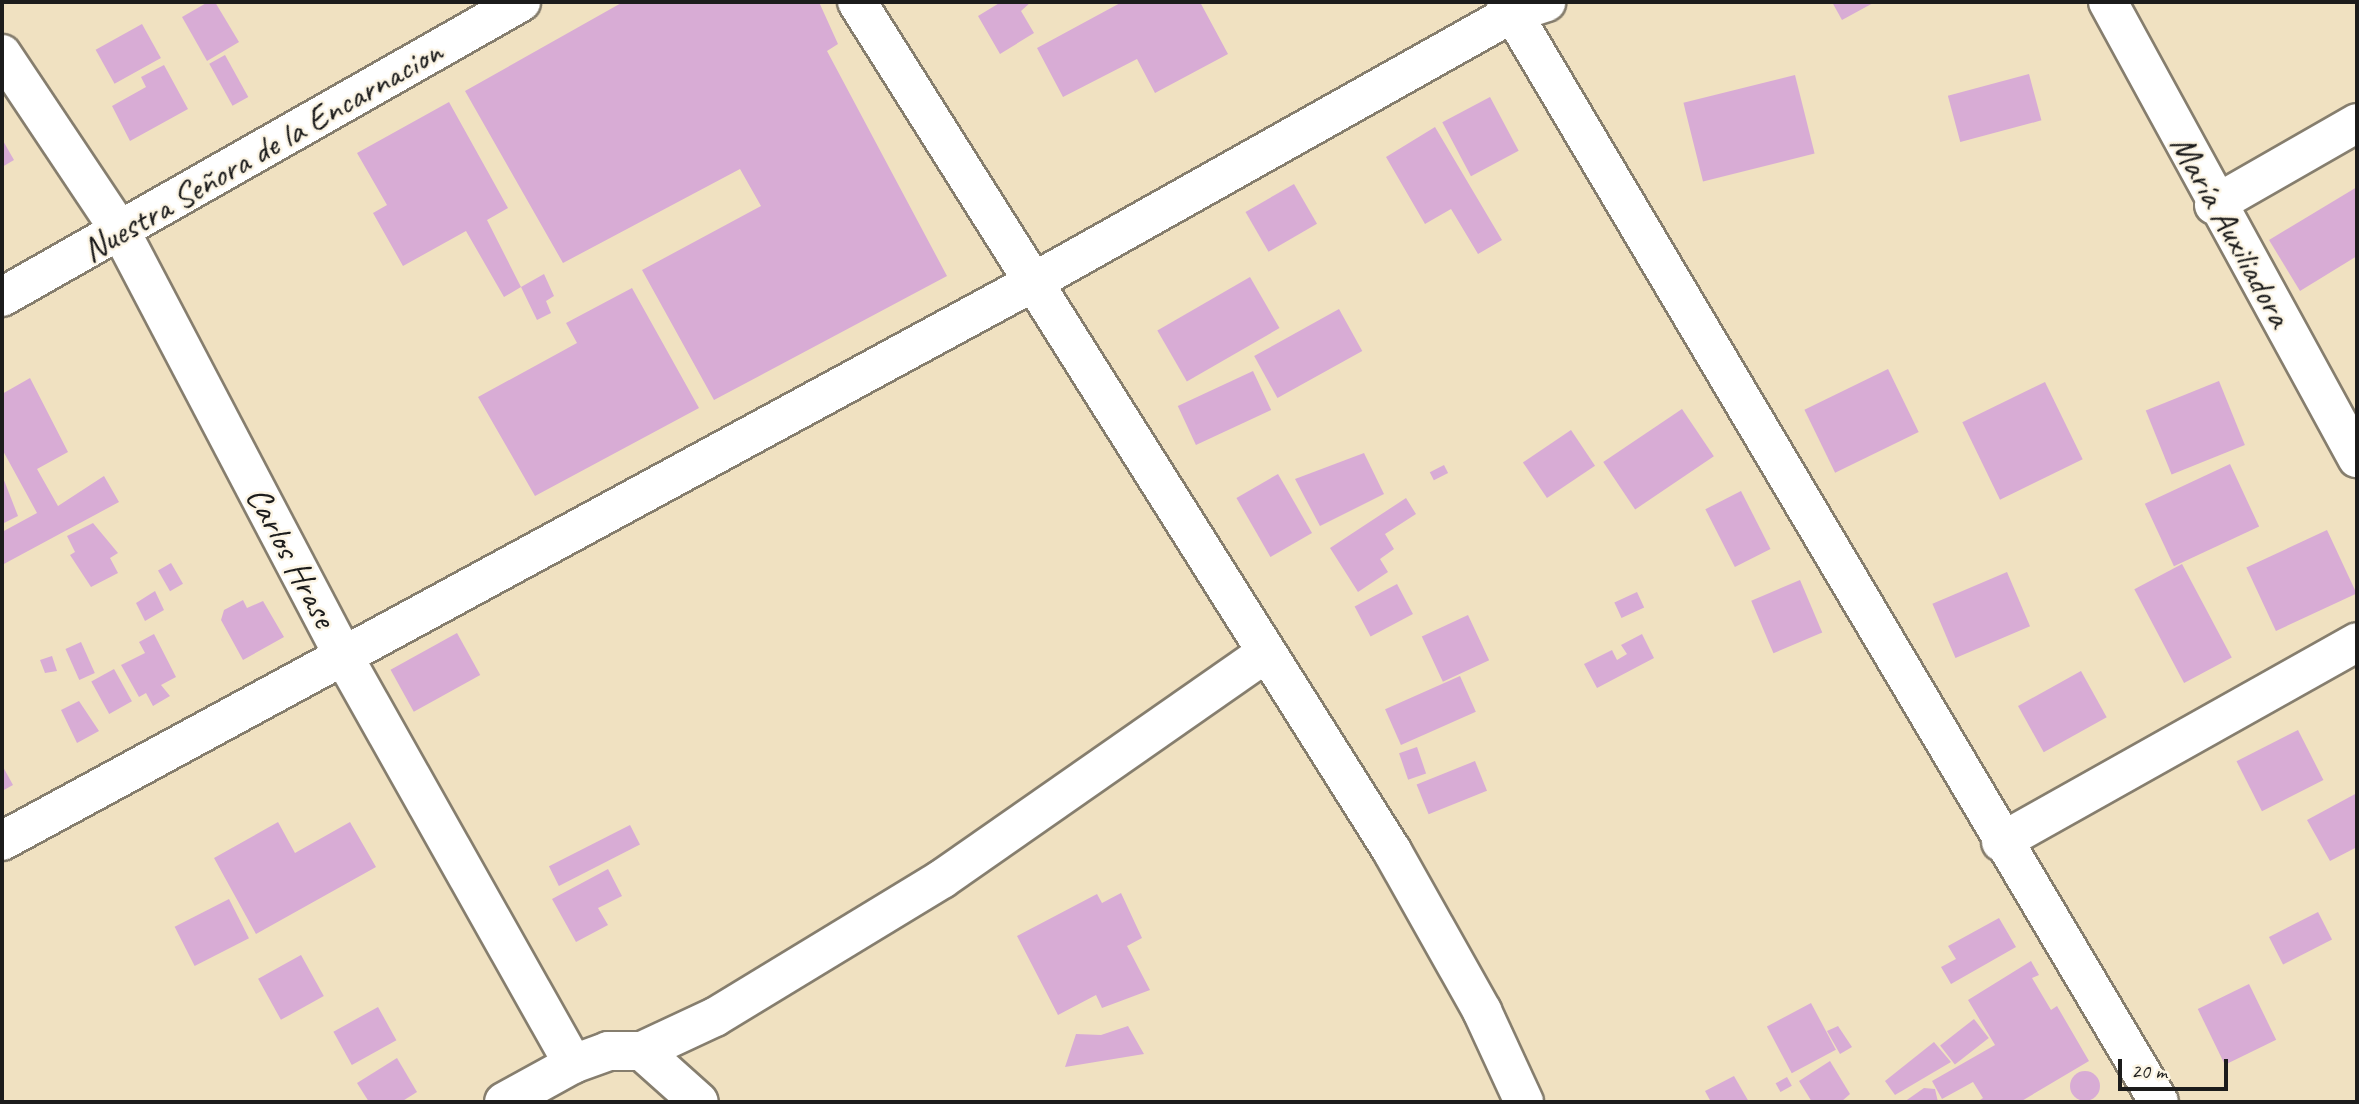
<!DOCTYPE html>
<meta charset="utf-8">
<style>
body{margin:0}
#map{position:relative;width:2359px;height:1104px;overflow:hidden;background:#f0e1c1;font-family:Caveat,sans-serif}
div>[style]{position:absolute}
[style*='--x']{left:calc(var(--x)*1px);top:calc(var(--y)*1px);width:calc(var(--w)*1px);rotate:calc(var(--a)*1deg)}
.building>*{inset:0;background:#d8acd5;transform-origin:0 0}
.round{border-radius:50%}
.roads{filter:drop-shadow(2px 0 #867e6e) drop-shadow(-2px 0 #867e6e) drop-shadow(0 2px #867e6e) drop-shadow(0 -2px #867e6e)}
.minor>*{height:38px;margin:-19px;padding:0 19px;transform-origin:19px;border-radius:19px;background:#fff}
span{translate:-50% -50%;white-space:nowrap;text-align:center;line-height:1.15;-webkit-text-stroke:5px #fcf5e5;paint-order:stroke}
.street-label{font-size:35px;color:#1c1c1c}
.frame{position:absolute;inset:0;border:4px solid #1c1c1c;pointer-events:none}
.scale{position:absolute;left:2118px;top:1059px;width:110px;height:32px;box-sizing:border-box;border:4px solid #1c1c1c;border-top:0;padding-left:9px;font-size:21px;line-height:24px;white-space:nowrap;color:#1c1c1c;-webkit-text-stroke:5px #fcf5e5;paint-order:stroke}
</style>
<div id="map">
<div class="building">
<i style="clip-path:polygon(208px 2px,215px 2px,239px 42px,207px 61px,182px 17px)"></i>
<i style="clip-path:polygon(623px 2px,819px 2px,838px 44px,827px 51px,947px 276px,714px 400px,642px 270px,761px 206px,740px 169px,563px 263px,465px 91px)"></i>
<i style="clip-path:polygon(1001px 2px,1031px 2px,1021px 11px,1034px 33px,1000px 54px,978px 16px)"></i>
<i style="clip-path:polygon(1122px 2px,1200px 2px,1228px 54px,1155px 93px,1137px 59px,1063px 97px,1037px 48px)"></i>
<i style="clip-path:polygon(1832px 2px,1875px 2px,1842px 20px)"></i>
<i style="left:142px;top:24px;width:39px;height:53px;rotate:61deg"></i>
<i style="left:225px;top:55px;width:48px;height:18px;rotate:61deg"></i>
<i style="clip-path:polygon(164px 65px,188px 109px,130px 141px,112px 106px,146px 87px,141px 77px)"></i>
<i style="left:2029px;top:74px;width:48px;height:84px;rotate:75deg"></i>
<i style="left:1795px;top:75px;width:81px;height:115px;rotate:76deg"></i>
<i style="left:1490px;top:97px;width:61px;height:54px;rotate:62deg"></i>
<i style="clip-path:polygon(449px 102px,508px 208px,487px 220px,521px 287px,504px 297px,466px 231px,403px 266px,373px 213px,387px 205px,357px 153px)"></i>
<i style="clip-path:polygon(1435px 127px,1502px 240px,1478px 254px,1451px 209px,1425px 224px,1386px 157px)"></i>
<i style="clip-path:polygon(2px 139px,14px 160px,2px 167px)"></i>
<i style="left:1294px;top:184px;width:46px;height:56px;rotate:60deg"></i>
<i style="clip-path:polygon(2357px 187px,2357px 256px,2300px 291px,2269px 240px)"></i>
<i style="clip-path:polygon(544px 274px,554px 296px,546px 301px,551px 313px,537px 320px,521px 287px)"></i>
<i style="left:1250px;top:277px;width:59px;height:107px;rotate:60deg"></i>
<i style="clip-path:polygon(632px 288px,699px 408px,535px 496px,478px 397px,577px 343px,566px 323px)"></i>
<i style="left:1339px;top:309px;width:48px;height:97px;rotate:61deg"></i>
<i style="left:1888px;top:369px;width:70px;height:93px;rotate:64deg"></i>
<i style="left:1253px;top:371px;width:43px;height:83px;rotate:65deg"></i>
<i style="clip-path:polygon(30px 378px,68px 452px,37px 469px,58px 506px,104px 476px,119px 502px,2px 565px,2px 532px,37px 513px,2px 449px,2px 394px)"></i>
<i style="left:2219px;top:381px;width:69px;height:79px;rotate:68deg"></i>
<i style="left:2045px;top:382px;width:86px;height:92px;rotate:64deg"></i>
<i style="left:1682px;top:409px;width:57px;height:95px;rotate:56deg"></i>
<i style="left:1571px;top:430px;width:43px;height:58px;rotate:56deg"></i>
<i style="clip-path:polygon(1364px 453px,1384px 494px,1320px 526px,1295px 479px)"></i>
<i style="left:2230px;top:464px;width:69px;height:94px;rotate:65deg"></i>
<i style="left:1444px;top:465px;width:9px;height:16px;rotate:63deg"></i>
<i style="left:1278px;top:474px;width:68px;height:48px;rotate:60deg"></i>
<i style="clip-path:polygon(2px 475px,18px 516px,2px 524px)"></i>
<i style="left:1741px;top:491px;width:65px;height:40px;rotate:63deg"></i>
<i style="clip-path:polygon(1406px 498px,1416px 514px,1385px 534px,1394px 549px,1380px 559px,1388px 572px,1358px 592px,1330px 548px)"></i>
<i style="clip-path:polygon(93px 523px,118px 553px,110px 558px,118px 573px,91px 587px,70px 555px,75px 552px,67px 536px)"></i>
<i style="left:2327px;top:530px;width:70px;height:89px;rotate:65deg"></i>
<i style="left:171px;top:563px;width:24px;height:15px;rotate:60deg"></i>
<i style="left:2182px;top:564px;width:106px;height:54px;rotate:62deg"></i>
<i style="left:2007px;top:572px;width:59px;height:81px;rotate:67deg"></i>
<i style="left:1800px;top:580px;width:57px;height:53px;rotate:67deg"></i>
<i style="left:1397px;top:584px;width:34px;height:48px;rotate:62deg"></i>
<i style="clip-path:polygon(155px 591px,164px 610px,145px 621px,136px 603px)"></i>
<i style="left:1637px;top:592px;width:17px;height:25px;rotate:65deg"></i>
<i style="clip-path:polygon(243px 600px,247px 608px,263px 601px,284px 637px,243px 660px,221px 620px,224px 610px)"></i>
<i style="left:1468px;top:615px;width:50px;height:51px;rotate:65deg"></i>
<i style="left:457px;top:633px;width:48px;height:76px;rotate:61deg"></i>
<i style="clip-path:polygon(154px 634px,176px 677px,161px 685px,170px 696px,153px 706px,146px 693px,139px 697px,121px 665px,145px 653px,139px 642px)"></i>
<i style="clip-path:polygon(1642px 634px,1654px 658px,1597px 688px,1584px 664px,1612px 650px,1617px 660px,1627px 654px,1621px 645px)"></i>
<i style="left:81px;top:642px;width:34px;height:17px;rotate:66deg"></i>
<i style="clip-path:polygon(52px 656px,57px 671px,45px 673px,40px 660px)"></i>
<i style="left:114px;top:669px;width:37px;height:26px;rotate:61deg"></i>
<i style="left:2081px;top:671px;width:53px;height:72px;rotate:61deg"></i>
<i style="left:1460px;top:676px;width:39px;height:82px;rotate:66deg"></i>
<i style="clip-path:polygon(79px 701px,99px 731px,77px 743px,61px 710px)"></i>
<i style="left:2298px;top:730px;width:56px;height:69px;rotate:63deg"></i>
<i style="left:1417px;top:747px;width:28px;height:19px;rotate:71deg"></i>
<i style="left:1475px;top:761px;width:32px;height:63px;rotate:68deg"></i>
<i style="clip-path:polygon(2px 765px,13px 785px,2px 791px)"></i>
<i style="clip-path:polygon(2357px 793px,2357px 847px,2330px 861px,2307px 820px)"></i>
<i style="clip-path:polygon(278px 822px,295px 853px,350px 822px,376px 867px,256px 934px,214px 858px)"></i>
<i style="left:630px;top:825px;width:22px;height:91px;rotate:63deg"></i>
<i style="clip-path:polygon(608px 869px,622px 896px,598px 908px,608px 925px,576px 942px,552px 899px)"></i>
<i style="clip-path:polygon(1121px 893px,1142px 938px,1127px 946px,1150px 990px,1102px 1008px,1096px 995px,1058px 1015px,1017px 936px,1097px 894px,1102px 903px)"></i>
<i style="left:229px;top:899px;width:44px;height:61px;rotate:63deg"></i>
<i style="left:2318px;top:912px;width:31px;height:55px;rotate:63deg"></i>
<i style="clip-path:polygon(1999px 918px,2016px 947px,1951px 984px,1941px 967px,1956px 959px,1948px 946px)"></i>
<i style="left:301px;top:955px;width:47px;height:49px;rotate:61deg"></i>
<i style="clip-path:polygon(2031px 961px,2039px 975px,2032px 978px,2051px 1010px,2057px 1006px,2089px 1061px,2020px 1102px,1977px 1102px,1983px 1098px,1973px 1082px,1942px 1099px,1932px 1081px,1995px 1045px,1968px 1000px)"></i>
<i style="left:2249px;top:984px;width:62px;height:57px;rotate:64deg"></i>
<i style="left:1811px;top:1003px;width:53px;height:50px;rotate:62deg"></i>
<i style="left:378px;top:1007px;width:38px;height:51px;rotate:61deg"></i>
<i style="left:1974px;top:1019px;width:24px;height:43px;rotate:52deg"></i>
<i style="clip-path:polygon(1128px 1026px,1144px 1054px,1065px 1067px,1076px 1034px,1101px 1035px)"></i>
<i style="clip-path:polygon(1838px 1026px,1852px 1047px,1840px 1054px,1827px 1031px)"></i>
<i style="clip-path:polygon(1934px 1042px,1951px 1062px,1895px 1095px,1885px 1081px)"></i>
<i style="clip-path:polygon(397px 1058px,417px 1092px,401px 1102px,369px 1102px,357px 1083px)"></i>
<i style="clip-path:polygon(1830px 1061px,1850px 1094px,1841px 1102px,1812px 1102px,1799px 1081px)"></i>
<i class="round" style="left:2070px;top:1071px;width:30px;height:30px"></i>
<i style="clip-path:polygon(1734px 1076px,1749px 1102px,1711px 1102px,1705px 1091px)"></i>
<i style="left:1787px;top:1077px;width:10px;height:13px;rotate:61deg"></i>
<i style="clip-path:polygon(1924px 1088px,1935px 1089px,1938px 1102px,1904px 1102px)"></i>
</div>
<div class="roads">
<div class="minor">
<i style="--x:857;--y:2;--w:1004;--a:57.78"></i>
<i style="--x:1392;--y:851;--w:184;--a:60.6"></i>
<i style="--x:1482;--y:1011;--w:100;--a:65.2"></i>
<i style="--x:1506;--y:2;--w:1279;--a:59.31"></i>
<i style="--x:2108;--y:2;--w:520;--a:61.36"></i>
<i style="--x:2;--y:54;--w:216;--a:56.3"></i>
<i style="--x:122;--y:234;--w:472;--a:62.3"></i>
<i style="--x:341;--y:652;--w:473;--a:60.6"></i>
<i style="--x:2214;--y:205;--w:165;--a:-29.8"></i>
<i style="--x:2;--y:297;--w:597;--a:-29.61"></i>
<i style="--x:2;--y:841;--w:1169;--a:-28.45"></i>
<i style="--x:1030;--y:284;--w:554;--a:-29.3"></i>
<i style="--x:1513;--y:13;--w:35;--a:-18"></i>
<i style="--x:2001;--y:842;--w:408;--a:-29.3"></i>
<i style="--x:642;--y:1051;--w:76;--a:41.8"></i>
<i style="--x:504;--y:1102;--w:79;--a:-28.8"></i>
<i style="--x:573;--y:1064;--w:37;--a:-20"></i>
<i style="--x:608;--y:1051;--w:34;--a:0"></i>
<i style="--x:642;--y:1051;--w:81;--a:-25"></i>
<i style="--x:715;--y:1017;--w:266;--a:-31.3"></i>
<i style="--x:942;--y:879;--w:394;--a:-34.9"></i>
</div>
</div>
<div class="street-label">
<span style="left:262px;top:151px;rotate:-30deg">Nuestra Señora de la Encarnacion</span>
<span style="left:2231px;top:231px;rotate:61deg">María Auxiliadora</span>
<span style="left:291px;top:557px;rotate:62deg">Carlos Hrase</span>
</div>
<div class="frame"></div>
<div class="scale">20 m</div>
</div>
